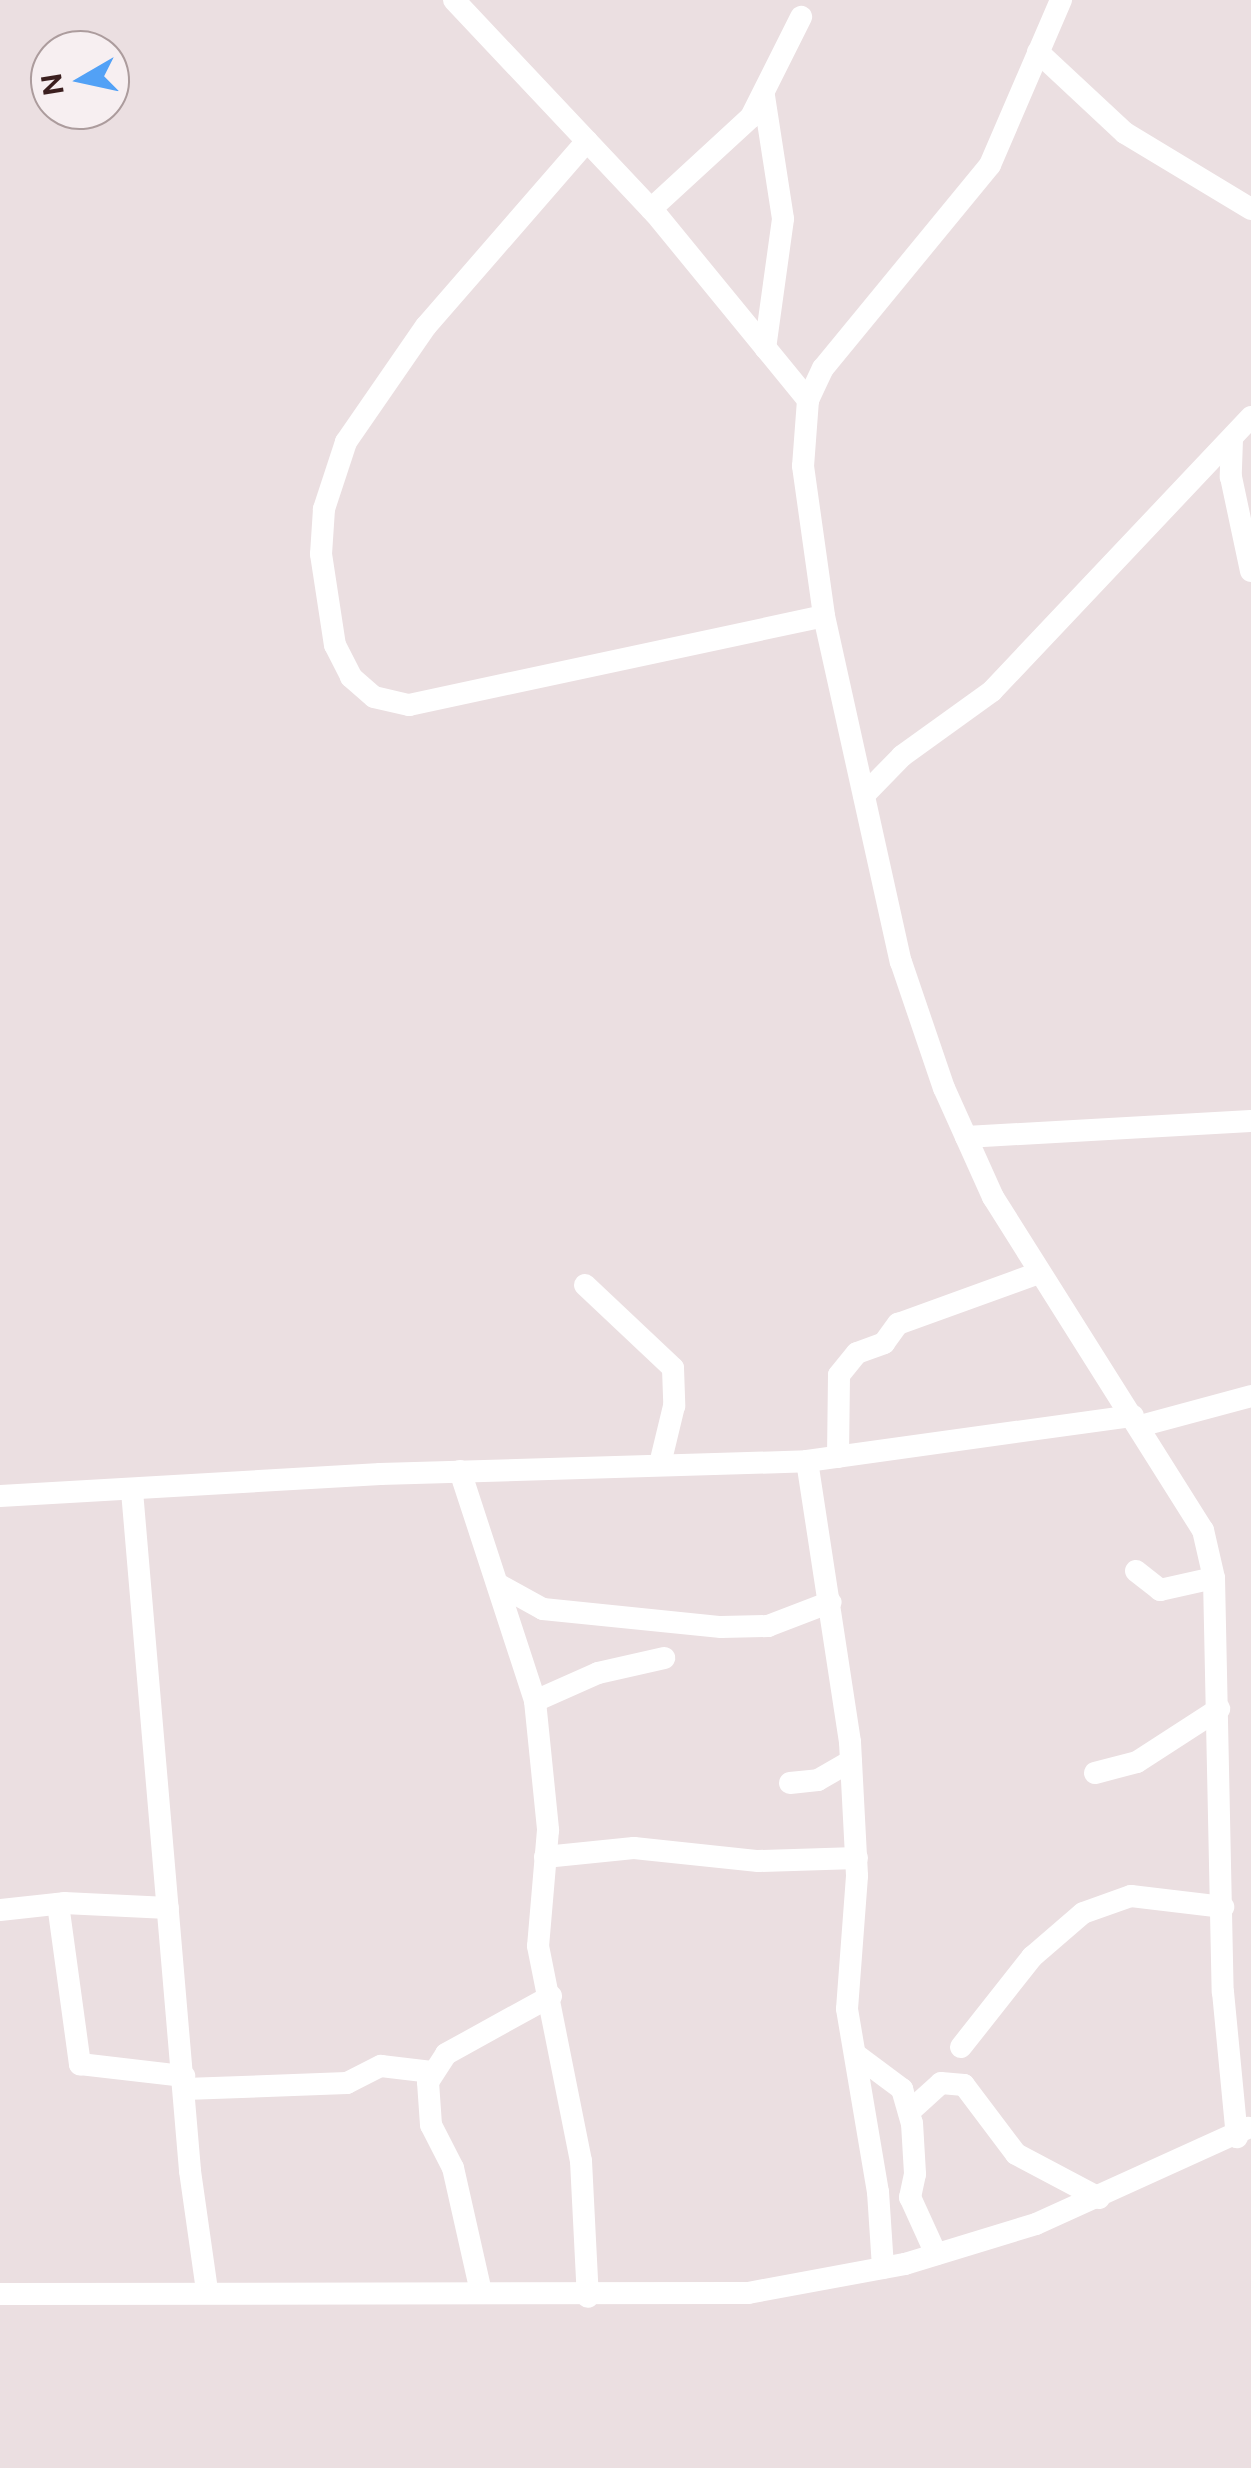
<!DOCTYPE html>
<style>
body{margin:0}
#map{position:relative;width:1251px;height:2468px;overflow:hidden;background:#ebdfe1;font-family:"Public Sans",sans-serif}
div>[style]{position:absolute}
[style*='--x']{left:calc(var(--x)*1px);top:calc(var(--y)*1px);width:calc(var(--w)*1px);rotate:calc(var(--a)*1deg)}
.street>*{height:22px;margin:-11px;padding:0 11px;transform-origin:11px;border-radius:11px;background:#fff}
span{translate:-50% -50%;white-space:nowrap;text-align:center;line-height:1.15;-webkit-text-stroke:8px #f7eff1;paint-order:stroke}
.north{position:absolute;left:30px;top:30px;width:100px;height:100px;box-sizing:border-box;background:#f7eff1;border:2px solid #ac9c9d;border-radius:50%;rotate:261deg;font-size:28px;font-weight:700;line-height:40px;text-align:center;color:#3b1f1f}
.north::after{content:'';display:block;margin:auto;width:35px;height:45px;background:#52a1f6;clip-path:polygon(50% 0,100% 100%,50% 72%,0 100%)}
</style>
<div id="map">
<div class="street">
<i style="--x:454;--y:0;--w:293;--a:46.7"></i>
<i style="--x:655;--y:213;--w:242;--a:50.7"></i>
<i style="--x:1061;--y:0;--w:180;--a:113.3"></i>
<i style="--x:990;--y:165;--w:263;--a:129.4"></i>
<i style="--x:823;--y:368;--w:35;--a:115"></i>
<i style="--x:808;--y:400;--w:66;--a:94.3"></i>
<i style="--x:803;--y:466;--w:151;--a:82"></i>
<i style="--x:824;--y:616;--w:354;--a:77.5"></i>
<i style="--x:901;--y:962;--w:133;--a:71.2"></i>
<i style="--x:944;--y:1088;--w:120;--a:65.8"></i>
<i style="--x:993;--y:1197;--w:394;--a:57.8"></i>
<i style="--x:1203;--y:1530;--w:49;--a:77.1"></i>
<i style="--x:1214;--y:1578;--w:414;--a:88.8"></i>
<i style="--x:1223;--y:1992;--w:146;--a:84.5"></i>
<i style="--x:1038;--y:52;--w:119;--a:43"></i>
<i style="--x:1125;--y:133;--w:147;--a:31.1"></i>
<i style="--x:764;--y:96;--w:124;--a:81.2"></i>
<i style="--x:783;--y:219;--w:130;--a:97.9"></i>
<i style="--x:587;--y:141;--w:245;--a:131"></i>
<i style="--x:426;--y:326;--w:141;--a:124.6"></i>
<i style="--x:346;--y:442;--w:71;--a:108.2"></i>
<i style="--x:324;--y:509;--w:45;--a:93.8"></i>
<i style="--x:321;--y:554;--w:92;--a:81.3"></i>
<i style="--x:335;--y:645;--w:36;--a:63"></i>
<i style="--x:351;--y:677;--w:30;--a:41"></i>
<i style="--x:374;--y:697;--w:36;--a:13"></i>
<i style="--x:409;--y:705;--w:424;--a:-12.1"></i>
<i style="--x:651;--y:209;--w:136;--a:-42.6"></i>
<i style="--x:751;--y:117;--w:112;--a:-63.4"></i>
<i style="--x:1232;--y:439;--w:38;--a:92"></i>
<i style="--x:1231;--y:477;--w:96;--a:78"></i>
<i style="--x:864;--y:795;--w:54;--a:-45.7"></i>
<i style="--x:902;--y:756;--w:111;--a:-35.8"></i>
<i style="--x:992;--y:691;--w:377;--a:-46.6"></i>
<i style="--x:966;--y:1137;--w:285;--a:-3.2"></i>
<i style="--x:585;--y:1285;--w:121;--a:43.3"></i>
<i style="--x:673;--y:1368;--w:38;--a:88"></i>
<i style="--x:674;--y:1406;--w:60;--a:103.6"></i>
<i style="--x:1140;--y:1426;--w:115;--a:-15.1"></i>
<i style="--x:838;--y:1457;--w:82;--a:-89.3"></i>
<i style="--x:839;--y:1375;--w:28;--a:-51"></i>
<i style="--x:857;--y:1353;--w:29;--a:-20"></i>
<i style="--x:884;--y:1343;--w:24;--a:-54"></i>
<i style="--x:898;--y:1324;--w:150;--a:-19.9"></i>
<i style="--x:807;--y:1461;--w:284;--a:81.3"></i>
<i style="--x:850;--y:1742;--w:134;--a:87"></i>
<i style="--x:857;--y:1876;--w:133;--a:94.3"></i>
<i style="--x:847;--y:2009;--w:186;--a:80.4"></i>
<i style="--x:878;--y:2192;--w:76;--a:86.2"></i>
<i style="--x:460;--y:1471;--w:242;--a:71.9"></i>
<i style="--x:535;--y:1701;--w:130;--a:84.2"></i>
<i style="--x:548;--y:1830;--w:116;--a:94.9"></i>
<i style="--x:538;--y:1946;--w:219;--a:78.7"></i>
<i style="--x:581;--y:2161;--w:136;--a:87.1"></i>
<i style="--x:132;--y:1491;--w:682;--a:85.12"></i>
<i style="--x:190;--y:2171;--w:121;--a:81.9"></i>
<i style="--x:0;--y:1496;--w:381;--a:-3.3"></i>
<i style="--x:380;--y:1474;--w:427;--a:-1.7"></i>
<i style="--x:807;--y:1461;--w:329;--a:-7.9"></i>
<i style="--x:1136;--y:1571;--w:31;--a:38"></i>
<i style="--x:1160;--y:1590;--w:55;--a:-12.5"></i>
<i style="--x:501;--y:1586;--w:48;--a:28.7"></i>
<i style="--x:543;--y:1609;--w:179;--a:5.8"></i>
<i style="--x:721;--y:1627;--w:47;--a:-1.2"></i>
<i style="--x:768;--y:1626;--w:67;--a:-20.9"></i>
<i style="--x:535;--y:1701;--w:69;--a:-24"></i>
<i style="--x:598;--y:1673;--w:68;--a:-12.8"></i>
<i style="--x:1095;--y:1773;--w:43;--a:-14.7"></i>
<i style="--x:1137;--y:1762;--w:98;--a:-32.9"></i>
<i style="--x:790;--y:1783;--w:28;--a:-6"></i>
<i style="--x:818;--y:1780;--w:38;--a:-30"></i>
<i style="--x:545;--y:1857;--w:89;--a:-5.8"></i>
<i style="--x:634;--y:1848;--w:125;--a:6"></i>
<i style="--x:758;--y:1861;--w:99;--a:-1.7"></i>
<i style="--x:58;--y:1904;--w:162;--a:82.2"></i>
<i style="--x:80;--y:2064;--w:105;--a:6.6"></i>
<i style="--x:0;--y:1910;--w:64;--a:-6.2"></i>
<i style="--x:64;--y:1903;--w:104;--a:2.8"></i>
<i style="--x:961;--y:2047;--w:115;--a:-51.7"></i>
<i style="--x:1032;--y:1957;--w:67;--a:-40.8"></i>
<i style="--x:1083;--y:1913;--w:51;--a:-19.5"></i>
<i style="--x:1131;--y:1896;--w:93;--a:6.8"></i>
<i style="--x:855;--y:2054;--w:59;--a:36.7"></i>
<i style="--x:902;--y:2089;--w:35;--a:74"></i>
<i style="--x:912;--y:2123;--w:51;--a:86.6"></i>
<i style="--x:915;--y:2174;--w:24;--a:102"></i>
<i style="--x:910;--y:2197;--w:63;--a:65.5"></i>
<i style="--x:185;--y:2089;--w:162;--a:-2.1"></i>
<i style="--x:347;--y:2083;--w:38;--a:-27"></i>
<i style="--x:381;--y:2066;--w:51;--a:6.7"></i>
<i style="--x:909;--y:2112;--w:43;--a:-42.2"></i>
<i style="--x:941;--y:2083;--w:23;--a:5"></i>
<i style="--x:964;--y:2085;--w:86;--a:53"></i>
<i style="--x:1016;--y:2154;--w:94;--a:27.9"></i>
<i style="--x:481;--y:2292;--w:127;--a:-102.7"></i>
<i style="--x:453;--y:2168;--w:48;--a:-117.1"></i>
<i style="--x:431;--y:2125;--w:43;--a:-94"></i>
<i style="--x:428;--y:2082;--w:33;--a:-57"></i>
<i style="--x:446;--y:2054;--w:120;--a:-28.9"></i>
<i style="--x:0;--y:2294;--w:748;--a:-0.08"></i>
<i style="--x:748;--y:2293;--w:160;--a:-10.5"></i>
<i style="--x:905;--y:2264;--w:137;--a:-17"></i>
<i style="--x:1036;--y:2224;--w:233;--a:-24.4"></i>
</div>
<div class="north">N</div>
</div>
